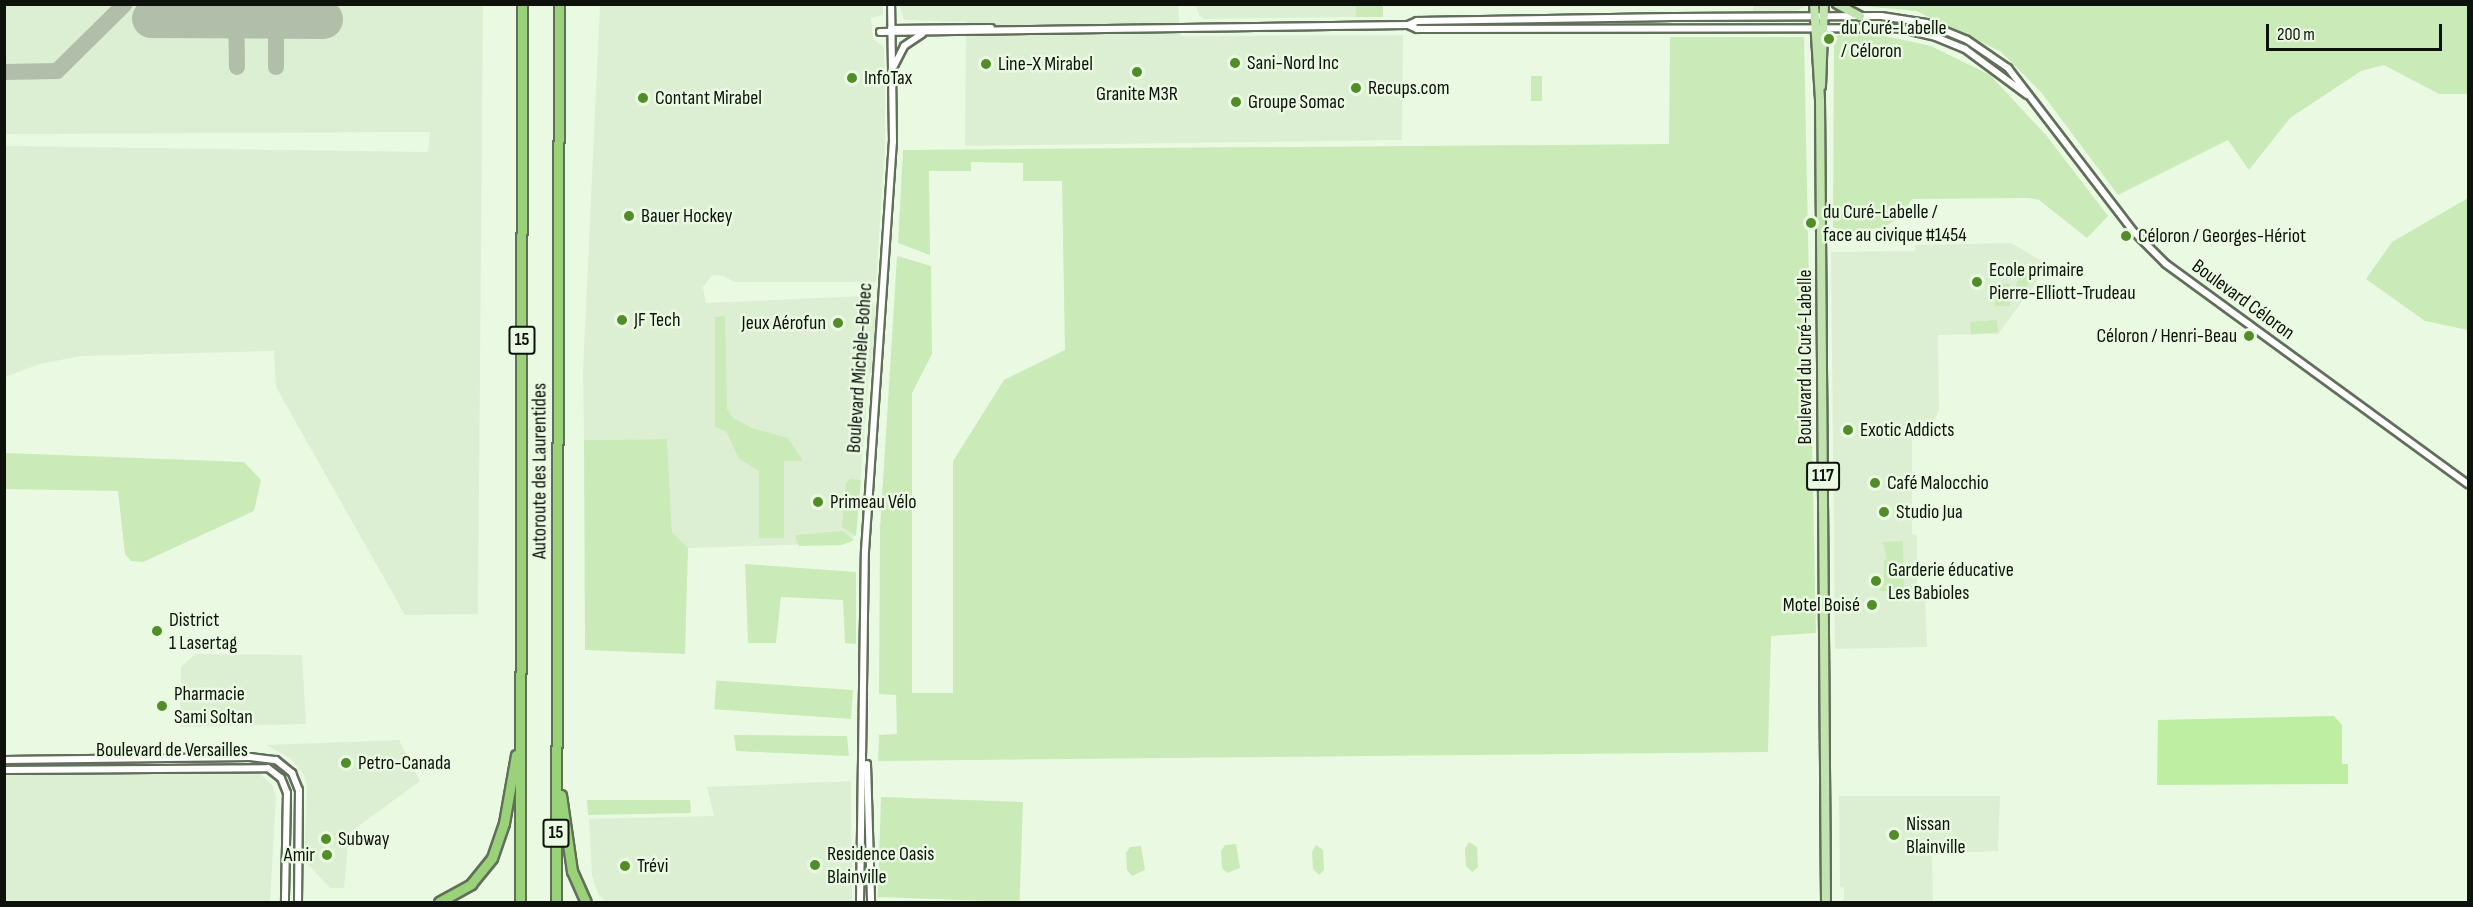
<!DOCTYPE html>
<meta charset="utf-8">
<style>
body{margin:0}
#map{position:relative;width:2473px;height:907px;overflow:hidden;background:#eafae2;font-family:"Sofia Sans Condensed",sans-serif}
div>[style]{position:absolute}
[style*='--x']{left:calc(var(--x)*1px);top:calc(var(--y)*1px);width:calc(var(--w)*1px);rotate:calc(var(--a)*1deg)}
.built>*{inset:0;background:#dcefd2}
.green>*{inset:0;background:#caeab8;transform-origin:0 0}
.water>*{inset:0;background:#bdeea2}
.taxiway>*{height:16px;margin:-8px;padding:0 8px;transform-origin:8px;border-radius:8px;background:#b1beaa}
.runway>*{height:39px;margin:-19.5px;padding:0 19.5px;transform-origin:19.5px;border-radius:19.5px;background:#b1beaa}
.roads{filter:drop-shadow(2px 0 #616f5a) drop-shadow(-2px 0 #616f5a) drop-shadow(0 2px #616f5a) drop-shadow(0 -2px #616f5a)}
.tertiary>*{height:6px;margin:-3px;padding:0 3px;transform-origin:3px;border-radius:3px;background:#fff}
.primary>*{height:8px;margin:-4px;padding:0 4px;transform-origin:4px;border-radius:4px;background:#c2e4af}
.motorway>*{height:9px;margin:-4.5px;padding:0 4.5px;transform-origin:4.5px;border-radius:4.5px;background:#9ad27a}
.dots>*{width:16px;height:16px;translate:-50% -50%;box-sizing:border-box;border:3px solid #eafae2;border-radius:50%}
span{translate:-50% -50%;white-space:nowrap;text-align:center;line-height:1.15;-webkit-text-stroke:5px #eafae2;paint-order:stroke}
.shield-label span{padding:2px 4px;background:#eafae2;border:2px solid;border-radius:4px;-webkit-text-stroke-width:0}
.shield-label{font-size:18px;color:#0d120b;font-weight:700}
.poi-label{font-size:20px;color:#0d120b}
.left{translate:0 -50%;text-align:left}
.right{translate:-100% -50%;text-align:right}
.street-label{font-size:20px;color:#0d120b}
.frame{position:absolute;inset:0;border:6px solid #0d120b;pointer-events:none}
.scale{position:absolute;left:2266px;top:24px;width:176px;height:27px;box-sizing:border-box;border:3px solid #0d120b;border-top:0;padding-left:8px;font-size:18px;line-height:21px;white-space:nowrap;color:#0d120b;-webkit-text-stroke:4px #eafae2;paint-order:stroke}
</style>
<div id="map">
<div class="built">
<i style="clip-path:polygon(899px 4px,1178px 5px,1181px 36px,1403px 35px,1402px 140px,965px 146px,966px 22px,904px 20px)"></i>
<i style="clip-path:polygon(4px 5px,483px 5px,478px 614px,405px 615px,276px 387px,274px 351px,81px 356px,40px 364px,5px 377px,5px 146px,428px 152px,430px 132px,5px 134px)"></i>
<i style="clip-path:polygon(600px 5px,883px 5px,883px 15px,871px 18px,873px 39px,884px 47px,885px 87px,885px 149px,876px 282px,734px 282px,724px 276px,712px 275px,703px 287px,706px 303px,865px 296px,872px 300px,876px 314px,873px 374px,869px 374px,856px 534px,849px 543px,688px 548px,672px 532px,667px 439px,584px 440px,583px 370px)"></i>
<i style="clip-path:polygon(1196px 5px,1356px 5px,1357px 17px,1204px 19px,1199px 15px)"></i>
<i style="clip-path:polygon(1753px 5px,1753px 4px,1807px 5px,1797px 11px,1753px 11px)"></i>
<i style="clip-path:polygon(2011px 243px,2049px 265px,1998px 334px,1938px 335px,1939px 409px,1929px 434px,1912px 435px,1912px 534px,1917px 535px,1917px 595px,1925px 595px,1927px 647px,1835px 649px,1831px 252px,1915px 251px,1916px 245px)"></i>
<i style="clip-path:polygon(195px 654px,302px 655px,306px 724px,180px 727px,181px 667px)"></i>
<i style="clip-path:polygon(399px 740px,420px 781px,349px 833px,344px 888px,330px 888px,304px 860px,307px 787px,304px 775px,290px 758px,266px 745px)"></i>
<i style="clip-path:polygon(4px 772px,258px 772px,272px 785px,276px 796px,270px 902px,5px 902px)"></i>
<i style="clip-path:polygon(851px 781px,852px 902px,606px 902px,598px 894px,592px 876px,589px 819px,714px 816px,707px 787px)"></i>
<i style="clip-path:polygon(1839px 796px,2000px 796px,1998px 851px,1932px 854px,1933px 902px,1839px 902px,1844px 899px,1844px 888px,1840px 887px)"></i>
</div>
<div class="green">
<i style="left:1356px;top:5px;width:27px;height:12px"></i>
<i style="clip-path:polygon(1851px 5px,2468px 5px,2468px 94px,2439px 94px,2384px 65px,2361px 71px,2290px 118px,2249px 170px,2228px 140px,2118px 195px,2041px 92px,2000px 51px,1916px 11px)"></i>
<i style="clip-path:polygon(1839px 35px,1880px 35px,1931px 46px,1990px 75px,2046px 135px,2108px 216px,2087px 238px,2039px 200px,2029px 198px,1912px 199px,1901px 217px,1884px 227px,1848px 233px,1833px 227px,1834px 37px)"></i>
<i style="clip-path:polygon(1670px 37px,1804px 37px,1816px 633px,1771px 636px,1768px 752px,878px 761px,879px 735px,897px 734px,896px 695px,879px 694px,880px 529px,897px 256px,931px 266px,932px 354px,912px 393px,912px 693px,953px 693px,953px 461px,1004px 380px,1065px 350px,1062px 181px,1023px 181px,1023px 163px,971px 162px,971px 171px,929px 171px,930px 255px,898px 243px,903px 150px,1669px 144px)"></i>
<i style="left:1531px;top:76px;width:11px;height:25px"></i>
<i style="clip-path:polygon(2468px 198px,2468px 330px,2425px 321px,2366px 279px,2392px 242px)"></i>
<i style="left:2022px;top:270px;width:11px;height:21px;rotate:22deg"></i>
<i style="left:1995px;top:284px;width:15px;height:22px"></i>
<i style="clip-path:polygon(725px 316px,727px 409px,733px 418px,752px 428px,788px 438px,803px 461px,784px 461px,784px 538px,759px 538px,759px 471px,739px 459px,726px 431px,715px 427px,715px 317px)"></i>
<i style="left:1997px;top:320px;width:12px;height:27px;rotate:85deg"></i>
<i style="clip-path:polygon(667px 439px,672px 532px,688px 548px,685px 654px,585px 650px,584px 440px)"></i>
<i style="clip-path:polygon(5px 453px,244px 462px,261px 480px,254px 511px,143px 562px,131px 561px,125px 554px,118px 491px,5px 489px)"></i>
<i style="clip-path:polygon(850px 479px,861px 480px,856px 536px,842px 527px,846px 483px)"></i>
<i style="clip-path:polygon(843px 531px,854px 540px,842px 545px,799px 546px,796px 540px,796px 535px)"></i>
<i style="clip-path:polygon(1903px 541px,1904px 590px,1880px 591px,1880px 576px,1884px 576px,1884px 560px,1887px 559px,1883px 542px)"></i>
<i style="clip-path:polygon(745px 564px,856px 572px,856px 644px,845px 643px,843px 600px,781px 597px,776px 643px,748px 643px)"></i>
<i style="left:853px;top:690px;width:29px;height:137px;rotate:94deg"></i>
<i style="clip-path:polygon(734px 735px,847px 736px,849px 756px,736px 751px)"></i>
<i style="clip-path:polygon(587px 800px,690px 800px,691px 813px,588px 815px)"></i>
<i style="left:1023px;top:802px;width:100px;height:142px;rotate:92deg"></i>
<i style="clip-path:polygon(1469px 842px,1477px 847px,1478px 867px,1472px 872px,1466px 866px,1465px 849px)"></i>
<i style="clip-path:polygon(1236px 844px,1240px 868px,1227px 873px,1222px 868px,1221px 851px,1225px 845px)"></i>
<i style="clip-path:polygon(1316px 845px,1323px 850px,1324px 870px,1319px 875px,1313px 869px,1312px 852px)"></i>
<i style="clip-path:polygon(1141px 846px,1145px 870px,1132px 876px,1127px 870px,1126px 853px,1130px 847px)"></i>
</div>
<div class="water">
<i style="clip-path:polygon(2334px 716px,2342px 725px,2342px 764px,2348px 764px,2348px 784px,2157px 785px,2158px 720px)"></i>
</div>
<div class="taxiway">
<i style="--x:236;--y:4;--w:63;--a:89.1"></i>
<i style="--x:276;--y:18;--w:49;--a:90"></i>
<i style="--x:4;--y:72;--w:53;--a:-1.1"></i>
<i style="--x:57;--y:71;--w:95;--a:-44.6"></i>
</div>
<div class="runway">
<i style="--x:151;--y:18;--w:172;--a:0.3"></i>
</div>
<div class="roads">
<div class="tertiary">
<i style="--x:1408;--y:25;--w:10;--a:24"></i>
<i style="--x:1417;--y:29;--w:480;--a:-0.1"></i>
<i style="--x:1897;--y:28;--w:37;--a:13"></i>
<i style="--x:1933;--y:36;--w:35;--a:22"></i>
<i style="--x:1965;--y:49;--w:77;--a:36.6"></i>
<i style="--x:891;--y:29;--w:100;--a:-0.6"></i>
<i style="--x:880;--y:32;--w:528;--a:-0.76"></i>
<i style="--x:1408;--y:25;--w:10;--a:-24"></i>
<i style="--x:1417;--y:21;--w:256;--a:-0.9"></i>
<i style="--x:1673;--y:17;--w:208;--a:-0.3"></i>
<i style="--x:1881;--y:16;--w:46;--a:8.8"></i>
<i style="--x:1926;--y:23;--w:44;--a:22.5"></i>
<i style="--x:1967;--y:40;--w:50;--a:34.3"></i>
<i style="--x:2008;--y:68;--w:207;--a:52.5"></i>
<i style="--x:2134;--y:232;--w:45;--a:45"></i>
<i style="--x:2166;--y:264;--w:374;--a:36.1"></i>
<i style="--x:894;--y:66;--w:22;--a:-63"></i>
<i style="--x:904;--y:46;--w:22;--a:-34"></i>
<i style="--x:4;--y:760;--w:246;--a:-0.7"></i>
<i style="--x:250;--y:757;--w:26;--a:7"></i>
<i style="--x:276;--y:760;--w:21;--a:39"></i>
<i style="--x:292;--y:773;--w:18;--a:68"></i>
<i style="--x:299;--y:790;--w:112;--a:90.5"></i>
<i style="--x:867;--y:764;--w:138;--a:88.3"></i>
<i style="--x:4;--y:770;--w:264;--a:-0.4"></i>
<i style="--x:268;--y:768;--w:16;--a:38"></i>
<i style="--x:281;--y:778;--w:16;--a:68"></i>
<i style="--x:287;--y:793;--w:109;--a:91.1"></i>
<i style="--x:860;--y:902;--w:351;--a:-89.2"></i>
<i style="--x:865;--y:551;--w:410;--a:-86.1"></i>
<i style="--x:893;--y:142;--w:138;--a:-90.8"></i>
</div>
<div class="primary">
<i style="--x:1814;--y:4;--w:96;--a:86.4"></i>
<i style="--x:1820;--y:100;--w:802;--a:89.57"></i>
<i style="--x:1837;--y:4;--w:26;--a:28"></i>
<i style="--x:1821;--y:86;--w:82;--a:-87.9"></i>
</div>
<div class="motorway">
<i style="--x:561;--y:795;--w:77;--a:81.8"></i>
<i style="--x:572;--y:871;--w:34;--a:66"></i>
<i style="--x:439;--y:902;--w:37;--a:-29"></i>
<i style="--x:471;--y:884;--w:33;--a:-51"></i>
<i style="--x:492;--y:858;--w:37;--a:-71"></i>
<i style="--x:504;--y:823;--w:69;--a:-80"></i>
<i style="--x:520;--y:902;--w:898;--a:-89.87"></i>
<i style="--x:556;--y:902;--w:898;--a:-89.81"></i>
</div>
</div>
<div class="dots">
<i style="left:1829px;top:39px;background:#538d2a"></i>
<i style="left:1235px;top:63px;background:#538d2a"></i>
<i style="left:986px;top:64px;background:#538d2a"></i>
<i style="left:1137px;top:72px;background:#538d2a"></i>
<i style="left:852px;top:78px;background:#538d2a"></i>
<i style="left:1356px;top:88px;background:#538d2a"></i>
<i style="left:643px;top:98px;background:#538d2a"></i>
<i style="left:1236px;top:102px;background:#538d2a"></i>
<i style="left:629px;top:216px;background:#538d2a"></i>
<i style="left:1811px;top:223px;background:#538d2a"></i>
<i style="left:2126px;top:236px;background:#538d2a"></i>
<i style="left:1977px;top:282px;background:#538d2a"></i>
<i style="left:622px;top:320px;background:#538d2a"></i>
<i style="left:838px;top:323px;background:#538d2a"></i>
<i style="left:2249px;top:336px;background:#538d2a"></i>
<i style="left:1848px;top:430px;background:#538d2a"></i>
<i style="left:1875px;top:483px;background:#538d2a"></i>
<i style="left:818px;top:502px;background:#538d2a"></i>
<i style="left:1884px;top:512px;background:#538d2a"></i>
<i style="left:1876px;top:581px;background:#538d2a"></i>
<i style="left:1872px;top:605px;background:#538d2a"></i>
<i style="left:157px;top:631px;background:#538d2a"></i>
<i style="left:162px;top:706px;background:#538d2a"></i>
<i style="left:346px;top:763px;background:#538d2a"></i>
<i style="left:1894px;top:835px;background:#538d2a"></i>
<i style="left:326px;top:839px;background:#538d2a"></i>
<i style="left:327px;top:855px;background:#538d2a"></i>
<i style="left:815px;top:865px;background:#538d2a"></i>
<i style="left:625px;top:866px;background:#538d2a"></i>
</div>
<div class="shield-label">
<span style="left:522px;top:340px">15</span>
<span style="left:1823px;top:476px">117</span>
<span style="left:556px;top:833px">15</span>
</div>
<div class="poi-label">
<span class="left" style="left:1841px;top:40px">du Curé-Labelle<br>/ Céloron</span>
<span class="left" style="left:1247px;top:63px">Sani-Nord Inc</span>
<span class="left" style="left:998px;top:64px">Line-X Mirabel</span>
<span class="left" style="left:864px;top:78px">InfoTax</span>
<span class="left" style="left:1368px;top:88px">Recups.com</span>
<span style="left:1137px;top:94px">Granite M3R</span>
<span class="left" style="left:655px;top:98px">Contant Mirabel</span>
<span class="left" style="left:1248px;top:102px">Groupe Somac</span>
<span class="left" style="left:1823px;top:224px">du Curé-Labelle /<br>face au civique #1454</span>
<span class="left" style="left:641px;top:216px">Bauer Hockey</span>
<span class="left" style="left:2138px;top:236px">Céloron / Georges-Hériot</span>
<span class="left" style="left:1989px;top:282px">Ecole primaire<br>Pierre-Elliott-Trudeau</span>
<span class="left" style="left:634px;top:320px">JF Tech</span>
<span class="right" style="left:826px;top:323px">Jeux Aérofun</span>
<span class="right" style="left:2237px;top:336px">Céloron / Henri-Beau</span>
<span class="left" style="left:1860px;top:430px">Exotic Addicts</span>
<span class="left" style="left:1887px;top:483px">Café Malocchio</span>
<span class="left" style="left:830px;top:502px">Primeau Vélo</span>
<span class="left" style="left:1896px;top:512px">Studio Jua</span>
<span class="left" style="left:1888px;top:582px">Garderie éducative<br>Les Babioles</span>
<span class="right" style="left:1860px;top:605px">Motel Boisé</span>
<span class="left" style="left:169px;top:632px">District<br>1 Lasertag</span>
<span class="left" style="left:174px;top:706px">Pharmacie<br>Sami Soltan</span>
<span class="left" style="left:358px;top:763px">Petro-Canada</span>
<span class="left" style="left:1906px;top:836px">Nissan<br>Blainville</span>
<span class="left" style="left:338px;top:839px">Subway</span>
<span class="left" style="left:827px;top:866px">Residence Oasis<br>Blainville</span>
<span class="right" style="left:315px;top:855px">Amir</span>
<span class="left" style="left:637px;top:866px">Trévi</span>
</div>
<div class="street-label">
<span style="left:2243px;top:300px;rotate:36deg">Boulevard Céloron</span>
<span style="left:1805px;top:357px;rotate:-90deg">Boulevard du Curé-Labelle</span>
<span style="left:860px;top:368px;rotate:-86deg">Boulevard Michèle-Bohec</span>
<span style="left:540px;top:471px;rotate:-90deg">Autoroute des Laurentides</span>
<span style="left:172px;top:750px">Boulevard de Versailles</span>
</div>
<div class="frame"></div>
<div class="scale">200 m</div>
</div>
